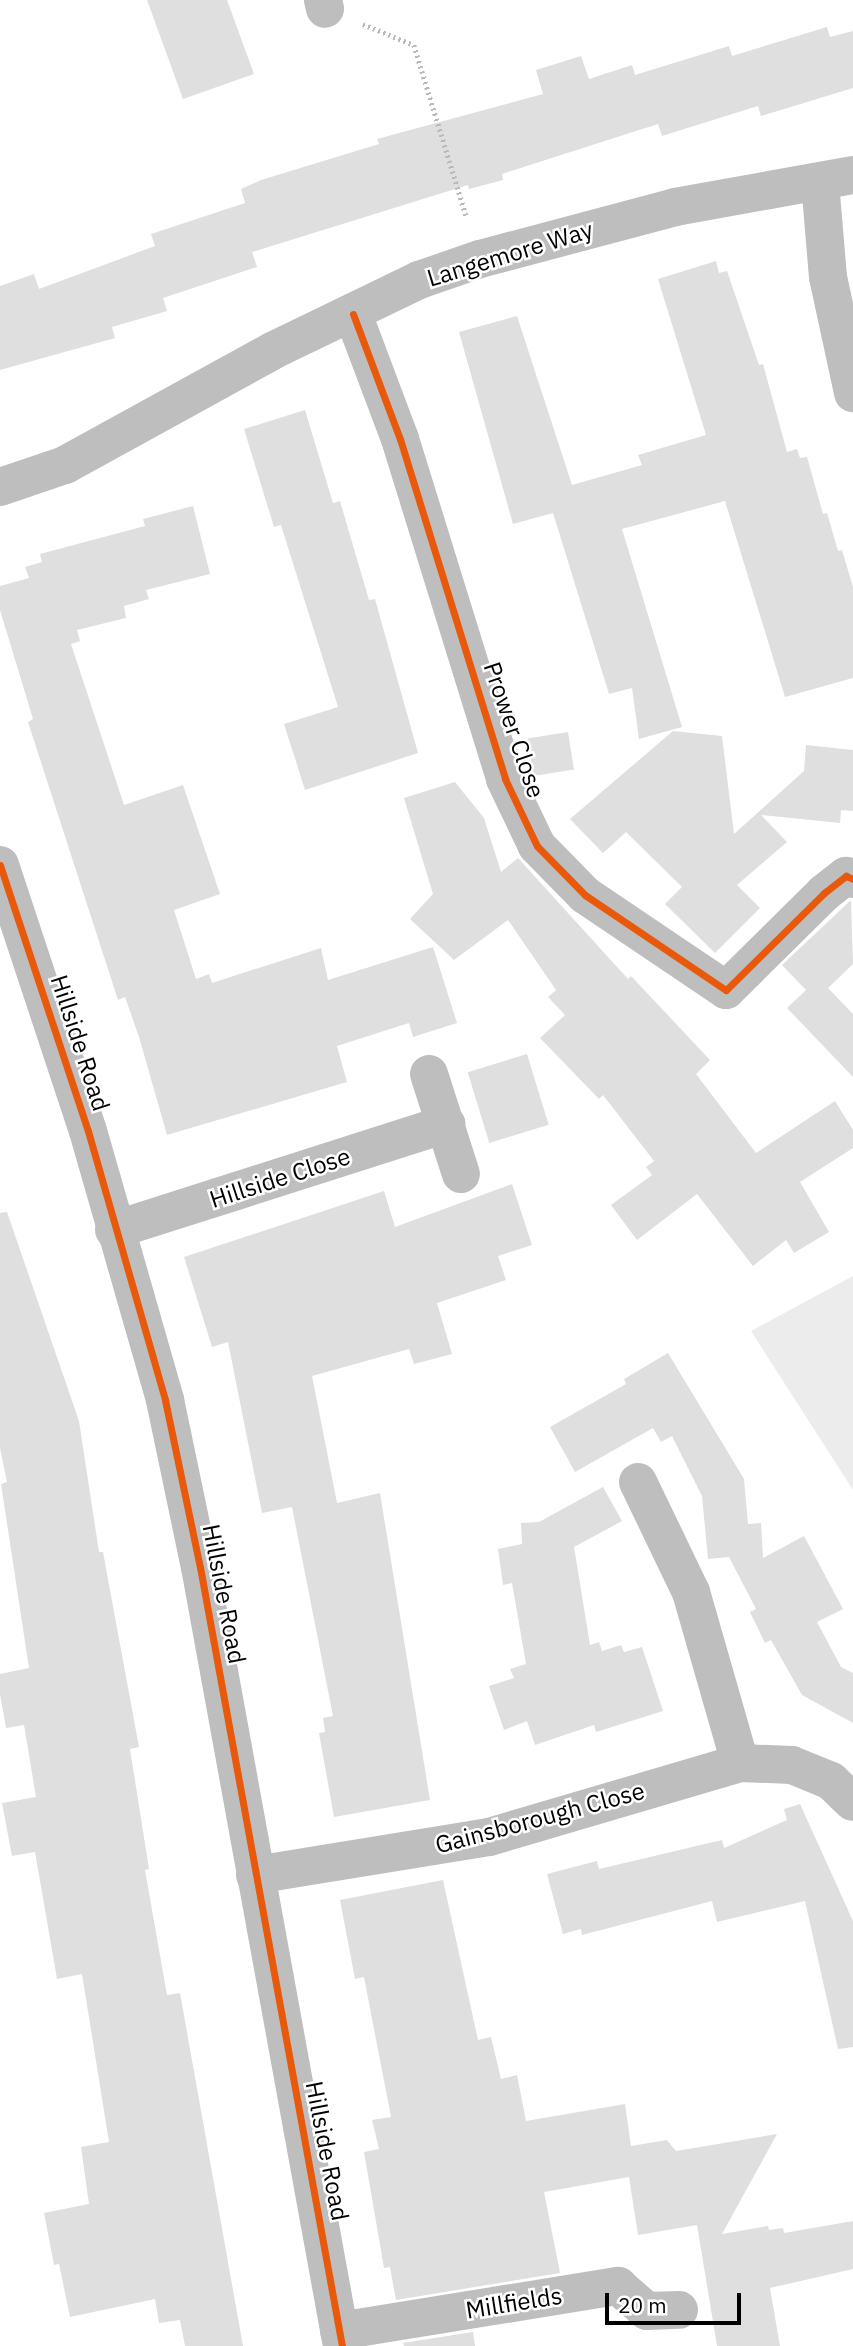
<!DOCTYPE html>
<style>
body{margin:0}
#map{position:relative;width:853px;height:2346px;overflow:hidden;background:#fff;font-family:"IBM Plex Sans",sans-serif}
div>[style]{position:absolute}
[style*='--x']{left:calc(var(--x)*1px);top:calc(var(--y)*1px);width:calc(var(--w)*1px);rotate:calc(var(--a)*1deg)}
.green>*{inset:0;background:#ececec}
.building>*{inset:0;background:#dfdfdf;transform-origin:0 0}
.path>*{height:4.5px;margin-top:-2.25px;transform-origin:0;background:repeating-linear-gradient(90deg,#b9b9b9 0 2px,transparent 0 5.5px)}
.minor>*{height:38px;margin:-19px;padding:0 19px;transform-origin:19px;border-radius:19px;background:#bebebe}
.cycleway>*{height:7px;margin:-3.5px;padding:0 3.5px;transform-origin:3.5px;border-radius:3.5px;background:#e8590c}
span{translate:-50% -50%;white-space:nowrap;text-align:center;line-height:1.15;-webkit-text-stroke:5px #fff;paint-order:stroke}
.street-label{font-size:24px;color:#000}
.scale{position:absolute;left:605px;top:2293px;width:136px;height:32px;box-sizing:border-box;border:4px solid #000;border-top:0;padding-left:9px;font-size:21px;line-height:24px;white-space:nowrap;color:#000;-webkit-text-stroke:5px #fff;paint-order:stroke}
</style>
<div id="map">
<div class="green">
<i style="clip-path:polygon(853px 1276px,853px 1490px,751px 1331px)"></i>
</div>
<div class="building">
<i style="clip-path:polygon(147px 0,227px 0,254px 74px,183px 99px)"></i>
<i style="clip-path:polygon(827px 27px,830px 37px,853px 31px,853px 88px,761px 116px,758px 106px,662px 136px,658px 124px,502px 174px,503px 180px,469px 189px,468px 185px,252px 252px,257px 267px,163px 298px,167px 311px,112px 327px,115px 338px,0 370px,0 286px,34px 274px,39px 289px,155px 246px,151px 234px,245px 203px,241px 189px,261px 180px,379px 144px,377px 139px,543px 94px,536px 70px,581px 56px,589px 79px,632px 65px,635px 75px,729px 46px,732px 56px)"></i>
<i style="clip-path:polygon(716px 261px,719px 273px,727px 271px,759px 365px,763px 364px,787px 452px,797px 449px,800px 458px,807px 457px,823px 514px,827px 513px,838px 551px,842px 550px,853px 587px,853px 678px,785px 697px,725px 501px,622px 529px,682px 727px,639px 739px,632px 688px,609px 694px,553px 513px,513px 524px,459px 332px,517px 316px,572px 485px,642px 465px,638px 455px,706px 435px,658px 279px)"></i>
<i style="clip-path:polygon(305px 410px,333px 503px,340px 501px,369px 600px,375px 599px,418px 753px,305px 790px,284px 724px,338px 707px,281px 525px,274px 527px,244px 429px)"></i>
<i style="clip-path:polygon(193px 506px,210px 574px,146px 590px,149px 599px,124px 606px,126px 618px,77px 630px,80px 641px,71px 644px,124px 805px,183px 785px,220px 894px,174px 910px,196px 979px,209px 974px,212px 983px,321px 948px,328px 980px,433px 947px,457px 1023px,413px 1037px,409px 1023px,337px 1046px,347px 1082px,167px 1135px,139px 1037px,125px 997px,118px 1000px,28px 722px,33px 719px,0 610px,0 586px,29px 578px,25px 567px,42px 562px,40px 554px,145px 526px,143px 519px)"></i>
<i style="clip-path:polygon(673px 731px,722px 736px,734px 834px,804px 771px,806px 745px,853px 750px,853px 811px,841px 810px,840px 823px,761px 815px,787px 842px,737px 885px,760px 908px,715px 953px,665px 904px,682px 887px,626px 832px,603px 853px,570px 819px)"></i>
<i style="left:568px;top:732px;width:38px;height:41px;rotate:81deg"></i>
<i style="clip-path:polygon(455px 782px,484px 818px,501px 872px,518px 858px,628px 979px,631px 976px,710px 1060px,696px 1074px,756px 1153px,835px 1101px,853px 1130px,853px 1148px,800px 1182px,829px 1232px,794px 1253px,786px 1240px,753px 1266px,697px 1194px,637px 1240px,611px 1205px,652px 1175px,646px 1167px,654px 1161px,603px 1095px,599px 1099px,540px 1038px,565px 1015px,548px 997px,556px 990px,508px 920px,454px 960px,410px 919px,433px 894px,404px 798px)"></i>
<i style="clip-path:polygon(851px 900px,853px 964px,828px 988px,853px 1014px,853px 1077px,787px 1008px,806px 990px,782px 965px)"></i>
<i style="left:527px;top:1054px;width:74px;height:62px;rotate:73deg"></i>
<i style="clip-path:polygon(512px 1184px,532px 1245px,498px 1256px,506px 1280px,437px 1303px,452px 1354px,414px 1364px,409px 1349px,312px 1376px,337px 1503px,380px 1493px,430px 1800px,334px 1817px,319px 1733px,325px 1732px,323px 1718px,333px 1716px,292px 1507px,262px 1513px,228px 1342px,212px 1347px,184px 1257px,384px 1191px,395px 1227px)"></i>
<i style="clip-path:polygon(7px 1212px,79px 1421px,99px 1552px,103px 1552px,139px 1747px,130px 1749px,149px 1869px,145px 1870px,167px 1995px,180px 1993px,243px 2346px,185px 2346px,180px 2320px,159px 2323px,155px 2299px,70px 2317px,59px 2264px,54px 2265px,44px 2213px,89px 2204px,81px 2147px,109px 2142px,82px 1974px,57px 1979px,35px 1852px,12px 1856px,2px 1803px,36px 1797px,24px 1725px,6px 1728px,0 1694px,0 1674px,29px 1668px,1px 1484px,7px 1482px,0 1448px,0 1213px)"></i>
<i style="clip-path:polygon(668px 1353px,744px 1479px,748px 1524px,761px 1523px,763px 1558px,804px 1536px,843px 1609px,817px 1622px,841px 1667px,853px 1673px,853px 1723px,802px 1695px,771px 1640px,765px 1643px,750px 1612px,756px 1609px,729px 1557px,708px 1559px,702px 1496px,672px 1436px,661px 1442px,653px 1428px,575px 1472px,550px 1427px,626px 1384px,624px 1379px)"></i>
<i style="clip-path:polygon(603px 1487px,622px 1521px,574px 1547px,590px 1645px,599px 1642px,602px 1651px,621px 1645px,624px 1652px,642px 1647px,663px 1711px,596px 1732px,594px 1725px,535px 1745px,527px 1721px,504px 1730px,489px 1686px,514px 1678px,510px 1669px,526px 1664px,512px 1583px,503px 1585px,498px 1549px,522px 1544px,521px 1523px,539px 1522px)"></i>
<i style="clip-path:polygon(800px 1804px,853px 1921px,853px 2047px,838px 2049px,805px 1901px,717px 1922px,712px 1901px,582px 1935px,581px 1929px,563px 1934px,547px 1874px,597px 1861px,599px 1869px,722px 1840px,724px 1848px,787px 1820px,784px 1809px)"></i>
<i style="clip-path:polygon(443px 1880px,478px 2040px,491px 2037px,501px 2079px,517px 2075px,526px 2121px,625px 2104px,631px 2146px,667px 2140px,676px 2151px,777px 2134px,722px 2234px,768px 2226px,769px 2230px,783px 2228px,784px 2233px,853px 2221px,853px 2269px,770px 2288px,780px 2346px,717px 2346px,697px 2225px,638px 2235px,629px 2177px,544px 2192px,560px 2273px,396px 2300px,390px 2267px,384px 2268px,364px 2152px,379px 2149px,372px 2120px,391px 2117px,364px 1977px,355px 1979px,340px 1900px)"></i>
<i style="clip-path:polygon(473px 2332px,475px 2346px,404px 2346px,403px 2343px)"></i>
</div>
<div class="path">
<i style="--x:363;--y:24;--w:55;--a:22.4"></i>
<i style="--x:414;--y:45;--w:181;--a:73"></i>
</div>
<div class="minor">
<i style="--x:323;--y:0;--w:9;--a:77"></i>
<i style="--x:820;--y:182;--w:95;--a:85.2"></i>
<i style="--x:828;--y:277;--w:119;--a:77.8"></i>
<i style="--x:353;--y:314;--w:134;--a:69.4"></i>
<i style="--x:400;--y:439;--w:356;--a:72.8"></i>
<i style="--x:505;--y:779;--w:74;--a:64.5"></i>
<i style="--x:537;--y:846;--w:69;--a:45.6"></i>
<i style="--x:585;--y:895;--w:170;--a:34"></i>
<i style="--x:726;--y:990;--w:138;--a:-44.7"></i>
<i style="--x:824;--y:893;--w:28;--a:-38"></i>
<i style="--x:846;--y:876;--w:8;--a:23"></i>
<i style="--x:0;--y:487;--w:69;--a:-18.7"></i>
<i style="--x:65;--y:465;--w:236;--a:-28.8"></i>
<i style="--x:272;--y:351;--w:163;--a:-25.8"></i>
<i style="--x:419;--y:280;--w:65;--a:-19"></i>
<i style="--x:480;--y:259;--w:202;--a:-14.9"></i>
<i style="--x:675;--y:207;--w:181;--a:-10.2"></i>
<i style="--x:0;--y:865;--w:280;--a:71.7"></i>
<i style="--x:88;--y:1131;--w:280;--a:74"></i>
<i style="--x:165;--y:1400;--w:171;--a:78.2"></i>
<i style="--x:200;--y:1567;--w:792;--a:79.67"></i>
<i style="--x:429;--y:1074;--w:105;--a:72.3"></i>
<i style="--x:114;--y:1230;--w:349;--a:-17.7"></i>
<i style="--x:638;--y:1482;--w:122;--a:64.3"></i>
<i style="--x:691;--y:1592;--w:178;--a:74"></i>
<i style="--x:255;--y:1875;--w:237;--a:-9.2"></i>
<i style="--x:489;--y:1837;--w:262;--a:-16.4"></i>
<i style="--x:740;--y:1763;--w:52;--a:2.2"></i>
<i style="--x:792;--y:1765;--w:42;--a:22.3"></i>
<i style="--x:831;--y:1781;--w:30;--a:44"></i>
<i style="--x:339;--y:2331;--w:283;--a:-9.2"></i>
<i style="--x:618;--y:2286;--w:38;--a:41"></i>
<i style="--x:647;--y:2311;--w:32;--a:-2"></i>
</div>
<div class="cycleway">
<i style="--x:353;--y:314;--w:134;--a:69.4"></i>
<i style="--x:400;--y:439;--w:356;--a:72.8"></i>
<i style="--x:505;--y:779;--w:74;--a:64.5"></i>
<i style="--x:537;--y:846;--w:69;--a:45.6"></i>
<i style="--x:585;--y:895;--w:170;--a:34"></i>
<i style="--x:726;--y:990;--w:138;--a:-44.7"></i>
<i style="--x:824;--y:893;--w:28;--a:-38"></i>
<i style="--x:846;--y:876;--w:8;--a:23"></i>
<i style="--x:0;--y:865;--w:280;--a:71.7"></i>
<i style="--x:88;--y:1131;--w:280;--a:74"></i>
<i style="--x:165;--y:1400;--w:171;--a:78.2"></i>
<i style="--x:200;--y:1567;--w:792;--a:79.67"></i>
</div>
<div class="street-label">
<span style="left:510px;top:254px;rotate:-17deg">Langemore Way</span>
<span style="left:514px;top:730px;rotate:71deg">Prower Close</span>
<span style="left:80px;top:1043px;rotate:72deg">Hillside Road</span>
<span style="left:280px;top:1178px;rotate:-18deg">Hillside Close</span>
<span style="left:224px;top:1594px;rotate:79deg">Hillside Road</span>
<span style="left:540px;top:1818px;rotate:-15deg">Gainsborough Close</span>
<span style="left:327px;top:2151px;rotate:79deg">Hillside Road</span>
<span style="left:514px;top:2303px;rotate:-9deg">Millfields</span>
</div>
<div class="scale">20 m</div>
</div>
